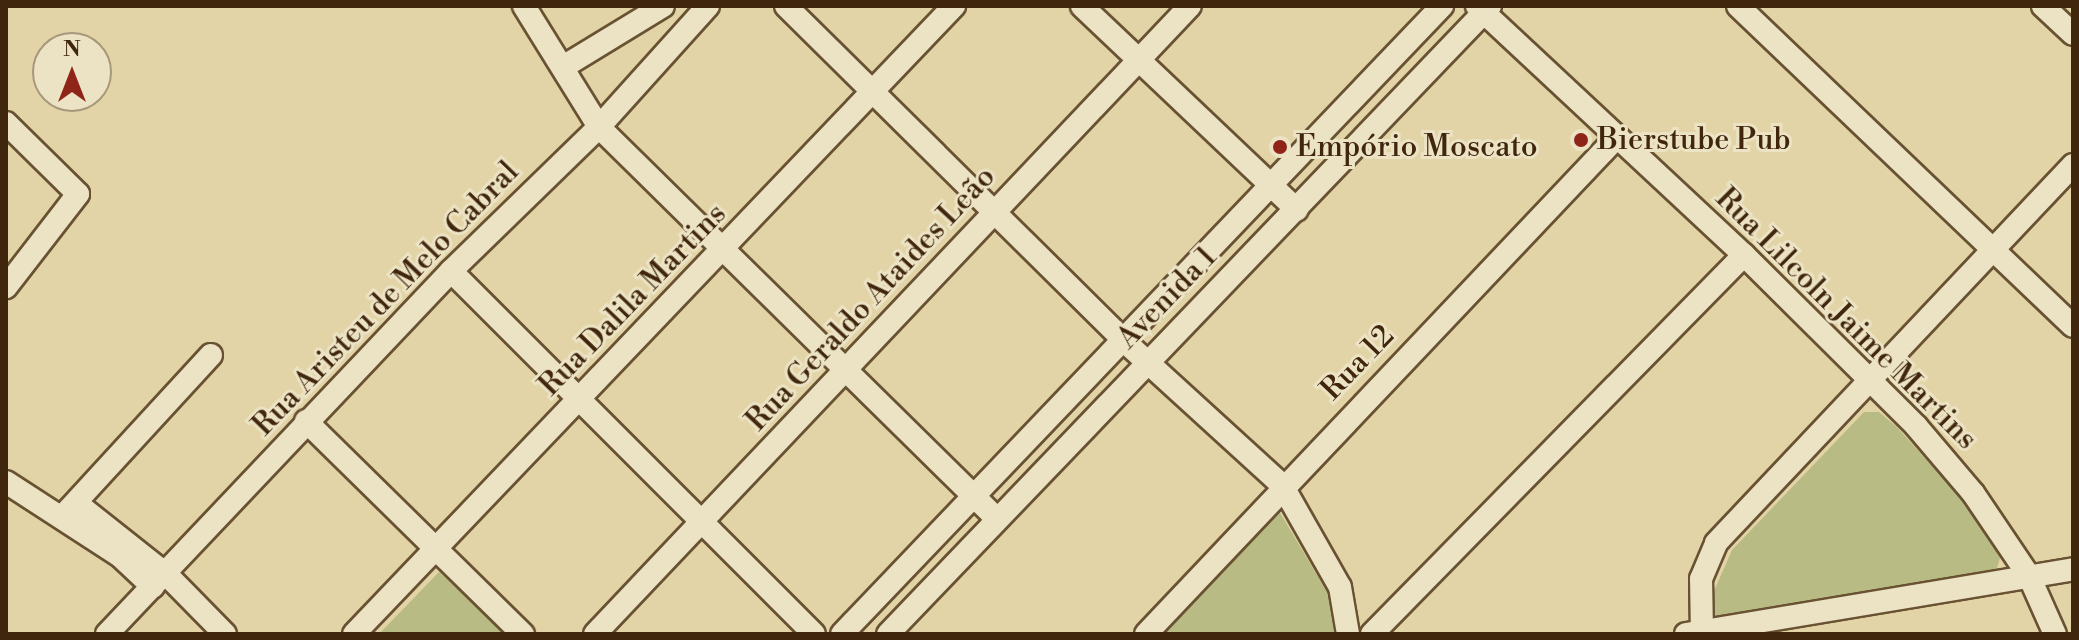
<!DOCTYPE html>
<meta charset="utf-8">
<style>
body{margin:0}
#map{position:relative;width:2079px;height:640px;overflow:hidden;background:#e2d4a6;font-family:"Libre Bodoni",serif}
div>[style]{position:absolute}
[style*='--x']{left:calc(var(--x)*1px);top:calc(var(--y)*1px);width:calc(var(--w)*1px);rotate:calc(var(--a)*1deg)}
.green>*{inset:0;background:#b8bb83}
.roads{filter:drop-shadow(2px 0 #685232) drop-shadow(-2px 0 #685232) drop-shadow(0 2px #685232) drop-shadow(0 -2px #685232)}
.minor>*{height:22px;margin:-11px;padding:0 11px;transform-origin:11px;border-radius:11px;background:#ece3c5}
.dots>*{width:22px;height:22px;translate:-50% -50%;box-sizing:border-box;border:4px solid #ece3c5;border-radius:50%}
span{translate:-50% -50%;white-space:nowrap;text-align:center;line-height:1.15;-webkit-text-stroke:6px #ece3c5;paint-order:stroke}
.poi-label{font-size:30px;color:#40260c}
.left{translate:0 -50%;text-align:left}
.street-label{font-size:30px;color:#40260c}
.frame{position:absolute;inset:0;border:8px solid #40260c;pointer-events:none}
.north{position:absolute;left:32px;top:32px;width:80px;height:80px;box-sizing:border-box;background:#ece3c5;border:2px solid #a7977b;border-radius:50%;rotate:0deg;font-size:22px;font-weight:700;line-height:32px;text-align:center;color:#40260c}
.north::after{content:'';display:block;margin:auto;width:28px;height:36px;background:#8f2418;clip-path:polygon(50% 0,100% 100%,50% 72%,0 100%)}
</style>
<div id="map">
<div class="green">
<i style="clip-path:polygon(1864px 412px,1879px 412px,1897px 427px,1957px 494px,1991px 539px,2000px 558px,1996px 571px,1713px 620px,1714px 591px,1732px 550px)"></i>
<i style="clip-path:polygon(1279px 511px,1330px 597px,1337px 634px,1157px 634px)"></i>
<i style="clip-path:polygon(439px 572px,508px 634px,379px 634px)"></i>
</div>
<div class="roads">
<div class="minor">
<i style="--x:524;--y:6;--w:142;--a:58.2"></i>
<i style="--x:599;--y:127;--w:559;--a:44.56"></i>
<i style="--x:786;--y:6;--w:473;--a:44.7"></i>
<i style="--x:1122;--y:339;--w:217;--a:42.4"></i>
<i style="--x:1282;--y:485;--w:117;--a:60.4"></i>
<i style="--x:1340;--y:587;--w:48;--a:80.3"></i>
<i style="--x:1082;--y:6;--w:296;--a:43.5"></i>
<i style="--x:1477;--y:6;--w:365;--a:43"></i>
<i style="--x:1744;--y:255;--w:243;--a:44.8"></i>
<i style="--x:1916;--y:426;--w:88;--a:49.6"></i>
<i style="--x:1973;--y:493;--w:100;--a:56"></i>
<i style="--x:2029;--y:576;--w:64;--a:65.9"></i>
<i style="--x:1738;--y:6;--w:463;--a:43.7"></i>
<i style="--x:2043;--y:6;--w:41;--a:43"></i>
<i style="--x:563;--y:67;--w:117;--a:-31.4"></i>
<i style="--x:6;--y:123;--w:101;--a:44.6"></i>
<i style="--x:78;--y:194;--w:118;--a:127.7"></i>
<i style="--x:451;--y:271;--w:513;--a:45"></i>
<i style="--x:306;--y:421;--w:304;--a:44.5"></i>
<i style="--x:6;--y:482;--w:136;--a:33"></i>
<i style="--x:120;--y:556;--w:45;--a:43.2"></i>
<i style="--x:76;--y:503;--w:115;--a:38.3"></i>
<i style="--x:166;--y:574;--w:84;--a:45.5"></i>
<i style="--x:62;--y:517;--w:220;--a:-47.4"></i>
<i style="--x:107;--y:634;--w:500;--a:-46.54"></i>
<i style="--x:451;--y:271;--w:206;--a:-44.2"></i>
<i style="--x:599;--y:127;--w:163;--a:-48"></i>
<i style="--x:354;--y:634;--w:869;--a:-46.31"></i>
<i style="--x:595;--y:634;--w:865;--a:-46.55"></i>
<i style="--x:842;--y:634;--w:869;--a:-46.31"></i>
<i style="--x:888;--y:634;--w:870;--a:-46.21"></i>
<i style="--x:1146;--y:634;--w:685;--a:-46.54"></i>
<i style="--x:1372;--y:634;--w:531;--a:-45.53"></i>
<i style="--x:1686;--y:634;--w:392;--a:-9.5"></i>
<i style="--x:1702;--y:634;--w:55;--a:-91"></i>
<i style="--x:1701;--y:579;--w:39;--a:-67"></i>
<i style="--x:1716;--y:543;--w:520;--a:-46.64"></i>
</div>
</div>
<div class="dots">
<i style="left:1581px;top:140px;background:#8f2418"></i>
<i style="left:1280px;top:147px;background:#8f2418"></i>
</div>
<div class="poi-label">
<span class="left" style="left:1597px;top:140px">Bierstube Pub</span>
<span class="left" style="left:1296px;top:147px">Empório Moscato</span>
</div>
<div class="street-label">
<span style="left:1167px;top:298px;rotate:-46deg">Avenida 1</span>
<span style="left:386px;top:299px;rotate:-46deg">Rua Aristeu de Melo Cabral</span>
<span style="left:871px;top:299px;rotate:-47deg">Rua Geraldo Ataides Leão</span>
<span style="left:633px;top:300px;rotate:-46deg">Rua Dalila Martins</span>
<span style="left:1846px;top:319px;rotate:45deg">Rua Lilcoln Jaime Martins</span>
<span style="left:1358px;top:363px;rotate:-46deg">Rua 12</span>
</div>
<div class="frame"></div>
<div class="north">N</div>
</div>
